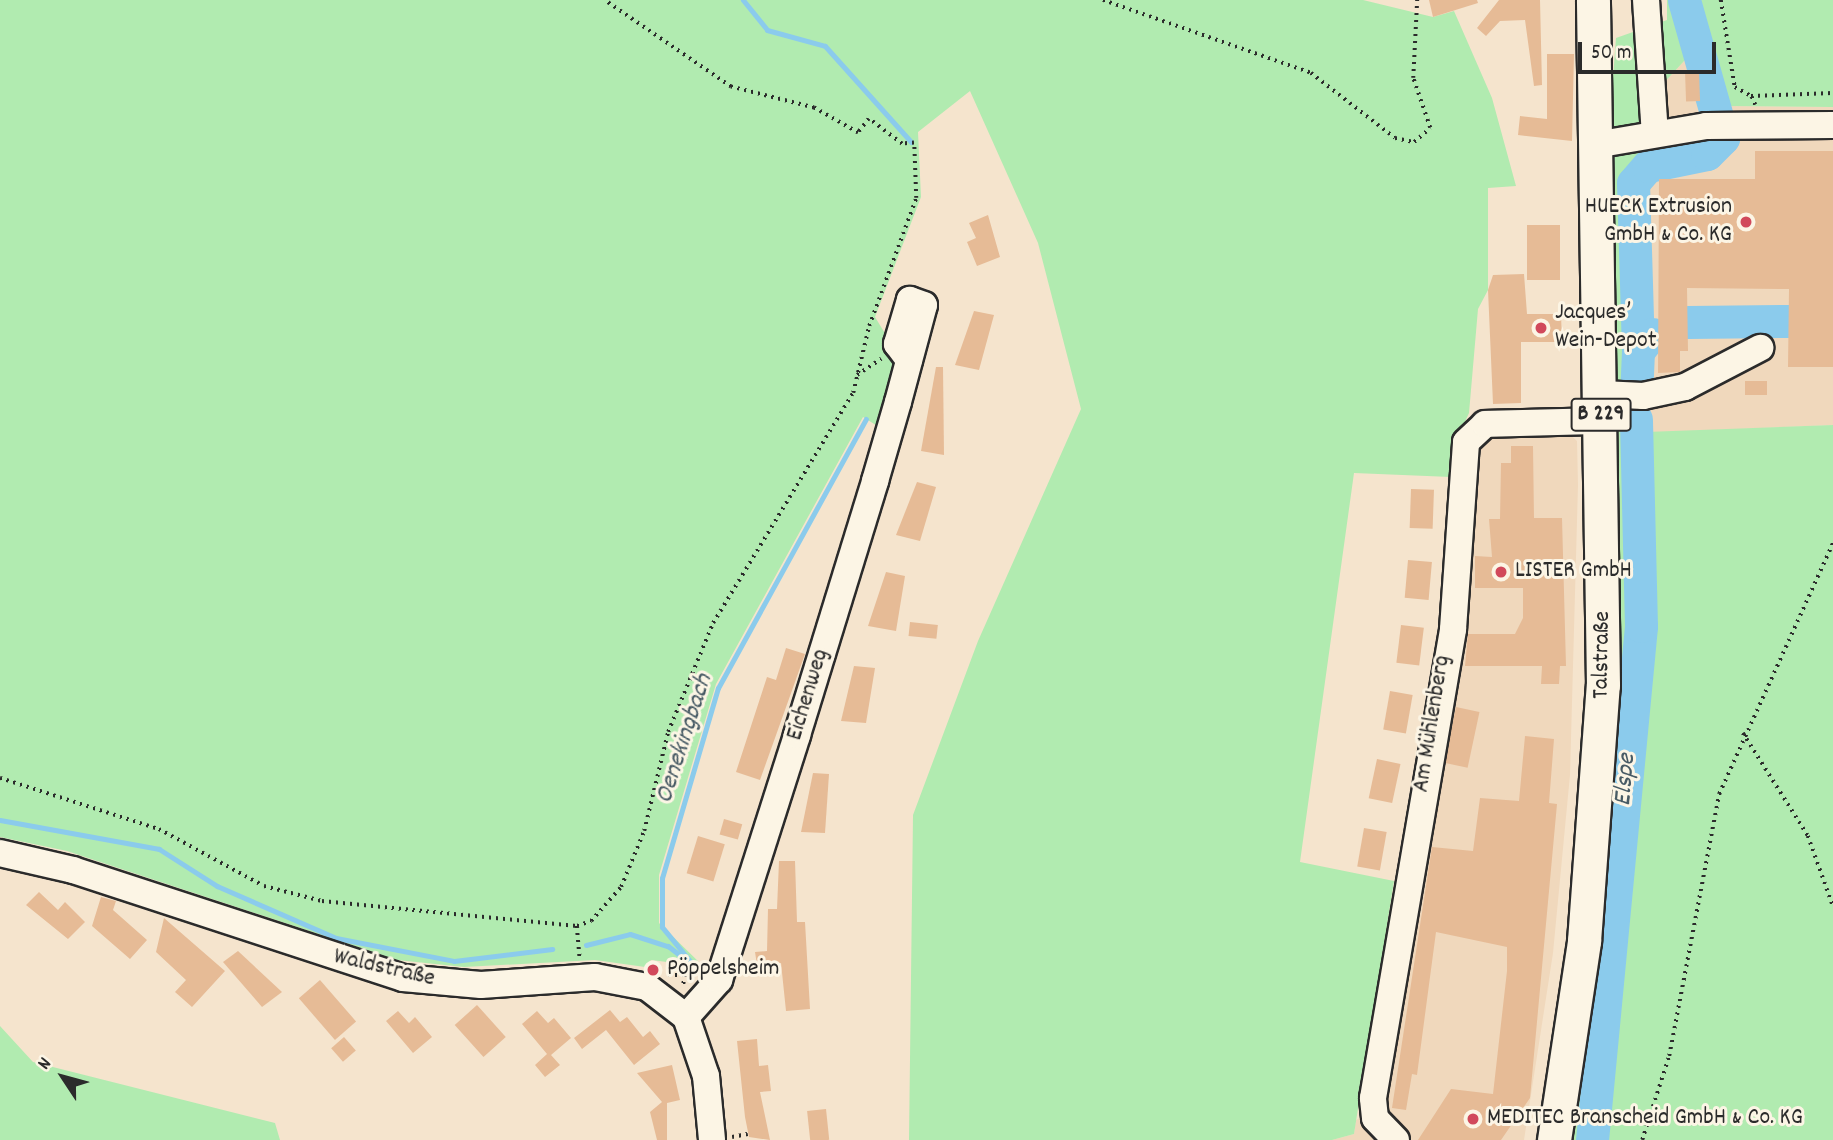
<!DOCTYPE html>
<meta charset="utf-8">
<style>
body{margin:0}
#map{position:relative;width:1833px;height:1140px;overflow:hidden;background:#f5e4cd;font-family:Dekko,sans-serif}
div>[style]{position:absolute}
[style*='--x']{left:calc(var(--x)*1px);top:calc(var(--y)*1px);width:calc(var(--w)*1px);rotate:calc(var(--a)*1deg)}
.built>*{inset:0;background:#f0d8bc}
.green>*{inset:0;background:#b1ebb0}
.stream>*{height:5px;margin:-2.5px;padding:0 2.5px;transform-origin:2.5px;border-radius:2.5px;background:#8bcbec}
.river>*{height:33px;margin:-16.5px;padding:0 16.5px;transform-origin:16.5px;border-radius:16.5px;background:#8bcbec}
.building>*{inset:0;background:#e6bb96;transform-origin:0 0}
.path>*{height:3.5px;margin-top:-1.75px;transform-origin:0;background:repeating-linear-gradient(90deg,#2b2b2b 0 2px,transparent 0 7px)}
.roads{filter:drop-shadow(2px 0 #2b2b2b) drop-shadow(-2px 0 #2b2b2b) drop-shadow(0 2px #2b2b2b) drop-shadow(0 -2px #2b2b2b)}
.minor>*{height:26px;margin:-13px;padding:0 13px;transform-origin:13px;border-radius:13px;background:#fcf5e5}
.major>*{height:33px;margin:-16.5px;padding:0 16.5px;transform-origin:16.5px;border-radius:16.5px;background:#fcf5e5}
.dots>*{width:19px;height:19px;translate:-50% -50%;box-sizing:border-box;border:4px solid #fcf5e5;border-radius:50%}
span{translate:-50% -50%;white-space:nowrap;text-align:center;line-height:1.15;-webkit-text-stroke:6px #fcf5e5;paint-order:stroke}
.shield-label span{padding:2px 5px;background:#fcf5e5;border:2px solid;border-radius:5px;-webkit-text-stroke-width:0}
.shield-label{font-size:23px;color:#2b2b2b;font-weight:700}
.poi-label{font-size:24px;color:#2b2b2b}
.right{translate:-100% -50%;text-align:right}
.left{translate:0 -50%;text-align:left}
.street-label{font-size:24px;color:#2b2b2b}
.water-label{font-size:26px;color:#485b65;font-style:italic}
.north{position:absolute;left:28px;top:1042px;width:70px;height:70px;-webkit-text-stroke:5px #fcf5e5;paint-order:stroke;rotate:306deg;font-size:19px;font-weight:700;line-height:28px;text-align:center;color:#2b2b2b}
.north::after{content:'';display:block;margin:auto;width:24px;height:32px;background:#2b2b2b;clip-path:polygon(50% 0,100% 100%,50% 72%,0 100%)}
.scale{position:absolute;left:1578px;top:42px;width:138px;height:32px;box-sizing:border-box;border:4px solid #2b2b2b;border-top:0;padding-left:9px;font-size:21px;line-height:24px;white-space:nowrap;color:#2b2b2b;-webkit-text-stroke:5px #fcf5e5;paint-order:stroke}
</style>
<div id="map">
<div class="built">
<i style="clip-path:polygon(1709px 58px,1721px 106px,1833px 107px,1833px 425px,1646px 433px,1648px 100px,1685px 60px)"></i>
<i style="clip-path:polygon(1566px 431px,1577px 441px,1578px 485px,1570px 775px,1553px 953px,1524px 1140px,1332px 1140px,1354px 1134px,1356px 1120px,1374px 1110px,1471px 453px,1482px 435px)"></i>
</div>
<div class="green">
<i style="clip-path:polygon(0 0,1363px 0,1433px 17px,1454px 11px,1492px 98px,1516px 186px,1488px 188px,1488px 290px,1478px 309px,1469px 413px,1452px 450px,1451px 477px,1354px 473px,1300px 862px,1394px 881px,1354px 1134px,1332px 1140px,909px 1140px,913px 815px,978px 641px,1081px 409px,1038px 243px,970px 91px,918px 132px,921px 197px,875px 317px,900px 358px,879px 427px,863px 417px,716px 684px,659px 875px,659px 923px,703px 966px,689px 971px,683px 964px,651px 960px,645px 967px,595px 960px,464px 967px,397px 960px,67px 851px,0 837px)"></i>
<i style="clip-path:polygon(1667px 0,1833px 0,1833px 107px,1721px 106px,1709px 58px,1685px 60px,1648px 100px,1646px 432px,1833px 425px,1833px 1140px,1568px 1140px,1577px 1081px,1607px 159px,1616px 38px,1667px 20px)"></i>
<i style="clip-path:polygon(0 1026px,33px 1062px,275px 1123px,280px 1140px,0 1140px)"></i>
</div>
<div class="stream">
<i style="--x:743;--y:0;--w:38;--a:51"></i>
<i style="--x:767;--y:30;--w:60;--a:15.4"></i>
<i style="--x:825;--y:46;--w:129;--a:48.1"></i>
<i style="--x:0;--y:820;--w:162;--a:10.3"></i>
<i style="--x:159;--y:849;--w:69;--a:32.5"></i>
<i style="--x:217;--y:886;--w:130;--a:23.6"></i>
<i style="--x:336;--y:938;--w:120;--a:11"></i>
<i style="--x:454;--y:961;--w:99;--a:-7"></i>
<i style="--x:586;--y:945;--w:45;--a:-14"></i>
<i style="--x:630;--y:934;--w:40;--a:18"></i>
<i style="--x:668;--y:946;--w:28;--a:38"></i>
<i style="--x:695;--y:967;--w:52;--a:-129.5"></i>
<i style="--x:662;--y:927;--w:49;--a:-90"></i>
<i style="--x:662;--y:878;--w:198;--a:-73.6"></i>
<i style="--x:718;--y:688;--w:307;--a:-61.2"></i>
</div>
<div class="river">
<i style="--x:1688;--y:322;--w:100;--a:-0.6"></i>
<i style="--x:1638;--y:351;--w:168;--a:-91.7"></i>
<i style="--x:1633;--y:183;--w:23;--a:-49"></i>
<i style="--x:1648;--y:166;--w:60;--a:-11.5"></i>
<i style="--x:1707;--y:154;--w:23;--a:-45"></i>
<i style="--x:1723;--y:138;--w:143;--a:-105.8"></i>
<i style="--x:1636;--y:397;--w:46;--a:-87.5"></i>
<i style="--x:1638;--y:351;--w:22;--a:-51"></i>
<i style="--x:1592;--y:1140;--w:516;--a:-84.55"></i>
<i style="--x:1641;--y:626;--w:207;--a:-91.4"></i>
</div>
<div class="building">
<i style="clip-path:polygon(1429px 0,1477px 0,1478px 3px,1433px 17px)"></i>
<i style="clip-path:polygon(1499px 0,1540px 0,1542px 85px,1534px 86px,1525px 20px,1500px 21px,1486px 36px,1477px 28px)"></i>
<i style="clip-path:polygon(1547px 54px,1574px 54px,1572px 141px,1518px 135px,1520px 116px,1547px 119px)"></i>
<i style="left:1699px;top:71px;width:30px;height:14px;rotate:88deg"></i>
<i style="clip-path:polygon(1755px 151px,1833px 151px,1833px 367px,1788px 367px,1789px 289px,1687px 288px,1688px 351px,1680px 351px,1680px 372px,1658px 373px,1659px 179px,1755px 179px)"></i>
<i style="clip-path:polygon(988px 215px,1000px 257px,977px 266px,967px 242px,976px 238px,969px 223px)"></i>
<i style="left:1560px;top:225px;width:55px;height:33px;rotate:90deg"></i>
<i style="clip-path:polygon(1524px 274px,1527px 314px,1561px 314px,1562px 342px,1521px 342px,1521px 403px,1493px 404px,1488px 290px,1493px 275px)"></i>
<i style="clip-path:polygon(974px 311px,994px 315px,979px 370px,955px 365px)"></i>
<i style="clip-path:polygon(936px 367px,943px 367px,944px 455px,921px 451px)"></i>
<i style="left:1745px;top:381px;width:22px;height:14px"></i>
<i style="clip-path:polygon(1511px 446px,1533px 446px,1534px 518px,1562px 518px,1566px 666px,1560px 666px,1559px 684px,1541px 684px,1542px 666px,1465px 666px,1468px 634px,1515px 634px,1523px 618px,1523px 588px,1475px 588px,1475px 556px,1492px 557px,1489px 519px,1500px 519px,1501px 463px,1511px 463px)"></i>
<i style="clip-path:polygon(917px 482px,936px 487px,920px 541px,896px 535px)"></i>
<i style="left:1411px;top:489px;width:23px;height:39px;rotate:2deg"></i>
<i style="left:1408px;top:560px;width:24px;height:38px;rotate:5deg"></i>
<i style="clip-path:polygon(886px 572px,905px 576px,896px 631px,868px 626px)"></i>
<i style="left:910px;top:622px;width:28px;height:14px;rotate:6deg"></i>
<i style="left:1401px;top:625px;width:23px;height:38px;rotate:7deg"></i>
<i style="clip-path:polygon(786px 648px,805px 654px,760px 780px,736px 772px,767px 677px,776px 680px)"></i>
<i style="clip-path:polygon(854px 666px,875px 668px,866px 723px,841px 721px)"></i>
<i style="left:1390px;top:691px;width:23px;height:39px;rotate:10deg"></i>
<i style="left:1456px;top:707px;width:24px;height:57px;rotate:12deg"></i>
<i style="clip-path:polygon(1525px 736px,1554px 739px,1549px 803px,1557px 804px,1530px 1098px,1501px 1140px,1418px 1140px,1451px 1089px,1493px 1094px,1507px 971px,1507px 947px,1436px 932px,1417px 1075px,1412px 1074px,1406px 1110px,1392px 1108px,1432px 847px,1473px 851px,1480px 798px,1519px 801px)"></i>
<i style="left:1377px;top:759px;width:24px;height:40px;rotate:12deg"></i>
<i style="clip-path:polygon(813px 773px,829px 774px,825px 833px,801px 832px)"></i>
<i style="left:724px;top:819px;width:19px;height:16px;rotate:16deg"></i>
<i style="left:1364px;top:828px;width:23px;height:39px;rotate:10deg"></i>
<i style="left:698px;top:836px;width:28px;height:39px;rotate:17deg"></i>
<i style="clip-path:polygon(779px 861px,795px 861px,797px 922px,805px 922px,810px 1009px,786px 1011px,781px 963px,757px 965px,755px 952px,767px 951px,768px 909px,777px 909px)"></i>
<i style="clip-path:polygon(39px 892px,58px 910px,65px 902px,85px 922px,68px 939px,26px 905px)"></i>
<i style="clip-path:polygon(101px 897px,116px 901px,113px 910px,147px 940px,130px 959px,92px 926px)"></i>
<i style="clip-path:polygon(164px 918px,225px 971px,192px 1007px,175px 992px,186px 980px,156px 952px)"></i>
<i style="clip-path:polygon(238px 951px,282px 992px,262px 1007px,223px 962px)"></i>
<i style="left:320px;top:980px;width:55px;height:28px;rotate:49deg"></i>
<i style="left:477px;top:1005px;width:43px;height:30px;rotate:48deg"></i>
<i style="clip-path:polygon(610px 1010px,620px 1022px,627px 1017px,643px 1037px,650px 1031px,660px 1044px,634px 1065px,606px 1030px,582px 1049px,574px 1038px)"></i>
<i style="clip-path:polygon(398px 1011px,409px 1023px,415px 1017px,432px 1037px,413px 1053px,386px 1021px)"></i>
<i style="clip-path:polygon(537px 1011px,548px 1023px,554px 1018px,571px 1038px,551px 1055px,560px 1065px,545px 1077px,535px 1065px,547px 1054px,522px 1024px)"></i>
<i style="left:344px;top:1037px;width:18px;height:17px;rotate:49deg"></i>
<i style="clip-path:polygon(757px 1039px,759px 1066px,768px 1065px,771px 1091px,760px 1092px,770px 1140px,749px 1137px,745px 1117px,737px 1041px)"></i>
<i style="clip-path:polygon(672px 1065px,680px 1100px,667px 1103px,667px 1140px,657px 1140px,650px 1112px,662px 1102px,637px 1073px)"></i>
<i style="left:826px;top:1109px;width:31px;height:19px;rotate:84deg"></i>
</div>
<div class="path">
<i style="--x:1103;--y:0;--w:220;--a:19.3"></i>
<i style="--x:1311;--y:73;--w:106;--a:37.7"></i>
<i style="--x:1395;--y:138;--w:19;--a:12"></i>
<i style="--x:1414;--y:142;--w:21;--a:-41"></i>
<i style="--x:1430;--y:128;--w:53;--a:-108.8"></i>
<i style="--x:1413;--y:78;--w:78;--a:-87.1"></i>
<i style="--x:1721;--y:0;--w:88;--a:80.9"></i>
<i style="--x:1735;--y:87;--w:18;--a:29"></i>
<i style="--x:1755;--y:105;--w:10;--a:-114"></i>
<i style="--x:1751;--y:96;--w:82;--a:-2.1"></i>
<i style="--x:857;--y:375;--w:29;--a:-34"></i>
<i style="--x:1743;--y:733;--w:122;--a:57.7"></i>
<i style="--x:1808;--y:836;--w:74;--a:70.3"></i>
<i style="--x:0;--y:778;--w:167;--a:17.8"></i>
<i style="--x:159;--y:829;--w:119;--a:28.5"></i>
<i style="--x:264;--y:886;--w:60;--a:14.5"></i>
<i style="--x:322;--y:901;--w:256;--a:5.6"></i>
<i style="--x:577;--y:926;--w:15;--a:-20"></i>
<i style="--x:591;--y:921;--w:45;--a:-48.6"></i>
<i style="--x:621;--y:887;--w:61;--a:-67.7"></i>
<i style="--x:644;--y:831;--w:102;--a:-76.4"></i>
<i style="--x:668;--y:732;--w:118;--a:-67.6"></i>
<i style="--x:713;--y:623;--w:269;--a:-58.7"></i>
<i style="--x:853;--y:393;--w:69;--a:-76.6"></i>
<i style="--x:869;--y:326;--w:136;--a:-69.8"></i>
<i style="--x:916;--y:198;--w:55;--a:-92.1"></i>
<i style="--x:914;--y:143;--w:12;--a:175"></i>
<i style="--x:902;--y:144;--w:41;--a:-142.9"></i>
<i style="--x:869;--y:119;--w:18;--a:128"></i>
<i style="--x:858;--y:133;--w:51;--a:-150.4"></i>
<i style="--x:814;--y:108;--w:86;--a:-165.8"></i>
<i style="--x:731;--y:87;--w:154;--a:-145.6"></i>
<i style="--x:577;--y:926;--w:33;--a:85"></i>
<i style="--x:668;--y:975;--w:17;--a:0"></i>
<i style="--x:685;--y:975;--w:13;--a:99"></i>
<i style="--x:732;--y:1137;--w:16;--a:-11"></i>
<i style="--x:1642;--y:1140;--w:88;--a:-72.2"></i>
<i style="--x:1669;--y:1056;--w:267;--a:-79.2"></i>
<i style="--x:1719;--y:794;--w:276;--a:-65.6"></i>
</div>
<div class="roads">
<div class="minor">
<i style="--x:1646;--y:0;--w:134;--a:86.2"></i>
<i style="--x:1595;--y:145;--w:113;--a:-9.7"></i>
<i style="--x:1706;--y:126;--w:127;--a:-0.5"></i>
<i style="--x:1602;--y:394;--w:41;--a:2.8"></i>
<i style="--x:1643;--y:396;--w:43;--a:-12.1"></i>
<i style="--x:1685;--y:387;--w:85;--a:-27.5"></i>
<i style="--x:0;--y:853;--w:75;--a:13.1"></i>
<i style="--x:73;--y:870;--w:347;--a:18.1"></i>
<i style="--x:403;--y:978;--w:78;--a:5.1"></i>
<i style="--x:481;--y:985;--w:114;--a:-4"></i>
<i style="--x:595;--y:977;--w:53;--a:10.9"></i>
<i style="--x:647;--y:987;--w:49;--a:37.6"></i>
<i style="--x:686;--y:1017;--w:62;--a:71.3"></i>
<i style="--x:706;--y:1076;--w:64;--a:84.6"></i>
<i style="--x:686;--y:1017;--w:50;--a:-48.3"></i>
<i style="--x:719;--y:980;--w:257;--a:-72.3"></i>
<i style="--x:797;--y:735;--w:266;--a:-72.9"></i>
<i style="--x:875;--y:481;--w:82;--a:-73.8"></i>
<i style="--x:898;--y:402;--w:100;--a:-75"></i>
<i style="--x:924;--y:305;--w:15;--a:-160"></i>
<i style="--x:910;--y:300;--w:46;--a:106.5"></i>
<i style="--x:897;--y:344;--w:20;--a:53"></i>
<i style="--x:1396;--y:1140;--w:30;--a:-134"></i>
<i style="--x:1375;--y:1118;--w:20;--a:-96"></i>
<i style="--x:1373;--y:1098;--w:476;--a:-80.3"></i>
<i style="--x:1453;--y:629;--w:187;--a:-86"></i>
<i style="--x:1466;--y:442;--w:26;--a:-43"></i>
<i style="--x:1485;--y:424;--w:116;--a:-1.5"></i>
</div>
<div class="major">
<i style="--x:1554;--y:1140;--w:201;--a:-81.4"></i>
<i style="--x:1584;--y:941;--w:257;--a:-85.8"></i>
<i style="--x:1603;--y:685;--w:685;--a:-90.84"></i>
</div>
</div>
<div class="dots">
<i style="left:1746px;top:222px;background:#d1495b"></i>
<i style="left:1541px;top:328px;background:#d1495b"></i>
<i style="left:1501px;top:572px;background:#d1495b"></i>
<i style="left:653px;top:970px;background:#d1495b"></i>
<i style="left:1473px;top:1119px;background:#d1495b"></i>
</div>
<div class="shield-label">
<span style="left:1601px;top:415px">B 229</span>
</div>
<div class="poi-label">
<span class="right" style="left:1732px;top:222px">HUECK Extrusion<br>GmbH &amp; Co. KG</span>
<span class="left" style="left:1555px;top:328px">Jacques’<br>Wein-Depot</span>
<span class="left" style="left:1515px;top:572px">LISTER GmbH</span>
<span class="left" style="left:667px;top:970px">Pöppelsheim</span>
<span class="left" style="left:1487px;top:1119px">MEDITEC Branscheid GmbH &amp; Co. KG</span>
</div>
<div class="street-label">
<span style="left:1603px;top:655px;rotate:-89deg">Talstraße</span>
<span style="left:809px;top:695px;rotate:-73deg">Eichenweg</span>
<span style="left:1433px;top:724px;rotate:-81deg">Am Mühlenberg</span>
<span style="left:384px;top:969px;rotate:13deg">Waldstraße</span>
</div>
<div class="water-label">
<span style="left:685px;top:739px;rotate:-72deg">Oenekingbach</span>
<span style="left:1626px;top:780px;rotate:-85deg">Elspe</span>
</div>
<div class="north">N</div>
<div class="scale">50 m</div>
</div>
